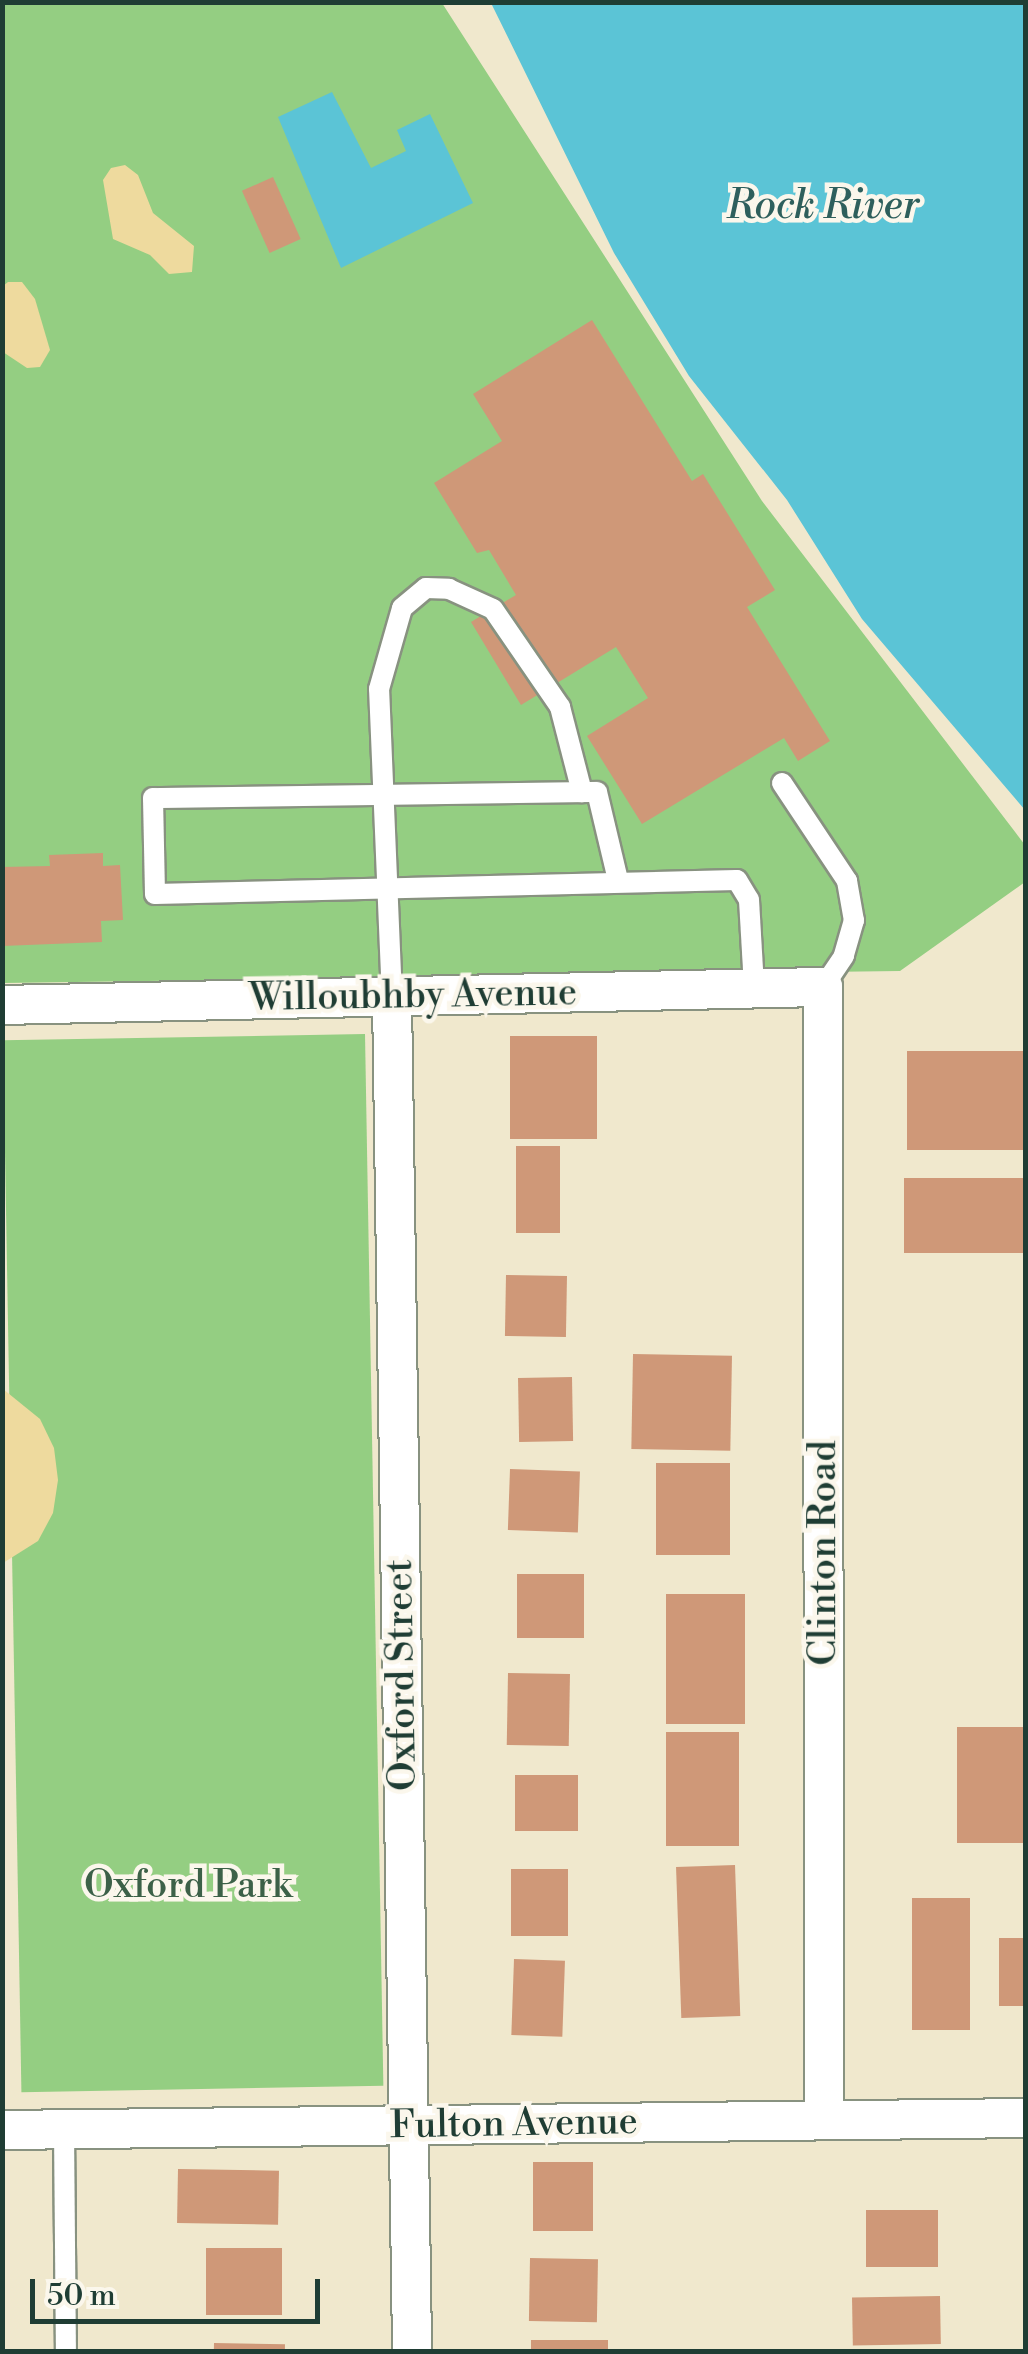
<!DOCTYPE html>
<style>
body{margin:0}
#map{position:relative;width:1028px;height:2354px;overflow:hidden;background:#f0e8cd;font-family:"Libre Bodoni",serif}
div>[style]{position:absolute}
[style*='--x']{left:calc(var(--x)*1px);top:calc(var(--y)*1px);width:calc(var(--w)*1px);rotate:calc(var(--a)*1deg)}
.green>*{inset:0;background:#94ce82;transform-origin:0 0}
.sand>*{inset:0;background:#eeda9e}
.water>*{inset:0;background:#5bc4d6}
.building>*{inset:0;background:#cf9878;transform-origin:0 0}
.roads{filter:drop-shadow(2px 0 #889280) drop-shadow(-2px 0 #889280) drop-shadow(0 2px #889280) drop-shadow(0 -2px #889280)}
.service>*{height:20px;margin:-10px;padding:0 10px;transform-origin:10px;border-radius:10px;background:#fff}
.minor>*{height:38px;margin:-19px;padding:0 19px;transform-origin:19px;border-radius:19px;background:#fff}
span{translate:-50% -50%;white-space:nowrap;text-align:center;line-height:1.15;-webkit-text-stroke:9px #fbf7ec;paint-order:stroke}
.street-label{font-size:38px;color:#1f3d34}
.park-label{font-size:38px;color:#3c6148}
.water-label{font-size:40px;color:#2e5f5c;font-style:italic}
.frame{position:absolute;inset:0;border:5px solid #1f3d34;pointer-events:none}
.scale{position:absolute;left:30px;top:2279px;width:290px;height:45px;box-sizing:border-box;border:5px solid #1f3d34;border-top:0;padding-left:12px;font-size:30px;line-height:35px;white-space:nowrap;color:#1f3d34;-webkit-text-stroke:8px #fbf7ec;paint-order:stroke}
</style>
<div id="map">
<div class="green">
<i style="clip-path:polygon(2px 3px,442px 3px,762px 501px,1025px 845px,1025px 882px,900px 971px,3px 983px)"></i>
<i style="left:365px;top:1034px;width:1052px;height:362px;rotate:89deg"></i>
</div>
<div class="sand">
<i style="clip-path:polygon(125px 165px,138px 175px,153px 213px,194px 246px,192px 272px,169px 274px,150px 255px,113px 239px,103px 180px,111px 168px)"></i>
<i style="clip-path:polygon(8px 282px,22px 282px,35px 299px,50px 350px,40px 367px,27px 368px,3px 352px,3px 286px)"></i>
<i style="clip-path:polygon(3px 1389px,40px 1419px,54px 1448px,58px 1480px,53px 1513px,38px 1541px,3px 1563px)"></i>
</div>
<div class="water">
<i style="clip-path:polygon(491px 3px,1025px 3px,1025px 810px,862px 619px,787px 500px,689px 376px,614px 253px)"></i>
<i style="clip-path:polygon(332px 92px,371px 168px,406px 151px,397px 130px,430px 114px,473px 203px,341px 268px,278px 117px)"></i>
</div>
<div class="building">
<i style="left:273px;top:177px;width:68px;height:34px;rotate:66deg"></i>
<i style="clip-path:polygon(592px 320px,692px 481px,703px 474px,775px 590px,747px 607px,830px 741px,798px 761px,784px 738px,642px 824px,587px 736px,648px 698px,616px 647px,521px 705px,471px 622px,516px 595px,489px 550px,477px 553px,434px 483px,502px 441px,473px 394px)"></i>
<i style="clip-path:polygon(103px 853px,103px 866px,120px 865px,123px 920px,101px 921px,102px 942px,2px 946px,2px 867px,50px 866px,49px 855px)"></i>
<i style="left:510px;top:1036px;width:87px;height:103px"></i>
<i style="left:907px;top:1051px;width:119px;height:99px"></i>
<i style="left:516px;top:1146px;width:44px;height:87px"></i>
<i style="left:904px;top:1178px;width:122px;height:75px"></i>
<i style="left:506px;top:1275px;width:61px;height:61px;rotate:1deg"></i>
<i style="left:633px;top:1354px;width:99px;height:95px;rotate:1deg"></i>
<i style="left:572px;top:1377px;width:64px;height:54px;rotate:89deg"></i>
<i style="left:656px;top:1463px;width:74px;height:92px"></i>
<i style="left:510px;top:1469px;width:70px;height:61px;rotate:2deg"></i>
<i style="left:517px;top:1574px;width:67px;height:64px"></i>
<i style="left:666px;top:1594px;width:79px;height:130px"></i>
<i style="left:508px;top:1673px;width:62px;height:72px;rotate:1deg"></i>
<i style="left:1026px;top:1727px;width:116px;height:69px;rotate:90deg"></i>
<i style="left:666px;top:1732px;width:73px;height:114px"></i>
<i style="left:515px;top:1775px;width:63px;height:56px"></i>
<i style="left:735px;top:1865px;width:151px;height:59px;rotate:88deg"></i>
<i style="left:511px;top:1869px;width:57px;height:67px"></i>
<i style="left:912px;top:1898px;width:58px;height:132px"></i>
<i style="left:999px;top:1938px;width:27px;height:68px"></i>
<i style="left:514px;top:1959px;width:51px;height:76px;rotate:2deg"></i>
<i style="left:533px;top:2162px;width:60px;height:69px"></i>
<i style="left:178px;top:2169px;width:101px;height:54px;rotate:1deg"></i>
<i style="left:866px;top:2210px;width:72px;height:57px"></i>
<i style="left:206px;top:2248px;width:76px;height:67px"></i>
<i style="left:530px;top:2258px;width:68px;height:63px;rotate:1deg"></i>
<i style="left:940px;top:2296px;width:48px;height:88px;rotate:89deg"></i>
<i style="left:608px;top:2340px;width:12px;height:77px;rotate:90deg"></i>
<i style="left:214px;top:2343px;width:71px;height:9px;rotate:1deg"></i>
</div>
<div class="roads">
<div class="service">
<i style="--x:782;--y:783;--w:118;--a:56.4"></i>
<i style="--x:847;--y:881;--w:40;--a:80"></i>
<i style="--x:854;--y:920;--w:37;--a:106"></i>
<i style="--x:844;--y:956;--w:37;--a:124"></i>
<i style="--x:618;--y:880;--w:90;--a:-103.4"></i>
<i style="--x:597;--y:792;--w:444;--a:179.2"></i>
<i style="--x:153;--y:798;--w:96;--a:88.8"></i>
<i style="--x:155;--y:894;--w:582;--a:-1.38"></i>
<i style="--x:737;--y:880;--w:23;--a:59"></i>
<i style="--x:749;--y:900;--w:88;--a:86.7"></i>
<i style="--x:392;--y:998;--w:309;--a:-92.4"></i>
<i style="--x:379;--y:689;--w:84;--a:-74.1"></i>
<i style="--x:402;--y:608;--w:31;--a:-40"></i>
<i style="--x:426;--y:588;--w:23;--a:2"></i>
<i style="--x:449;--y:589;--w:48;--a:24.4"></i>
<i style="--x:493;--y:609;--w:119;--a:55.6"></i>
<i style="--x:560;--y:707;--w:88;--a:75.5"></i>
<i style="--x:64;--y:2129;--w:223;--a:89.5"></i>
</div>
<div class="minor">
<i style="--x:392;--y:998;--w:1354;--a:89.15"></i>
<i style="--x:2;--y:1005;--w:821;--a:-1.26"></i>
<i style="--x:823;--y:987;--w:1133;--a:89.95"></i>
<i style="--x:2;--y:2130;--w:1024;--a:-0.67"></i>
</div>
</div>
<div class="street-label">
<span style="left:413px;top:996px;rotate:-1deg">Willoubhby Avenue</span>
<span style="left:824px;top:1553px;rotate:-90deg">Clinton Road</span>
<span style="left:402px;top:1675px;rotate:-91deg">Oxford Street</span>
<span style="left:514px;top:2124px;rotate:-1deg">Fulton Avenue</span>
</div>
<div class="park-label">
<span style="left:188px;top:1886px">Oxford Park</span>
</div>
<div class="water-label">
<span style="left:823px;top:206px">Rock River</span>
</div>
<div class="frame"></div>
<div class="scale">50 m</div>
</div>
